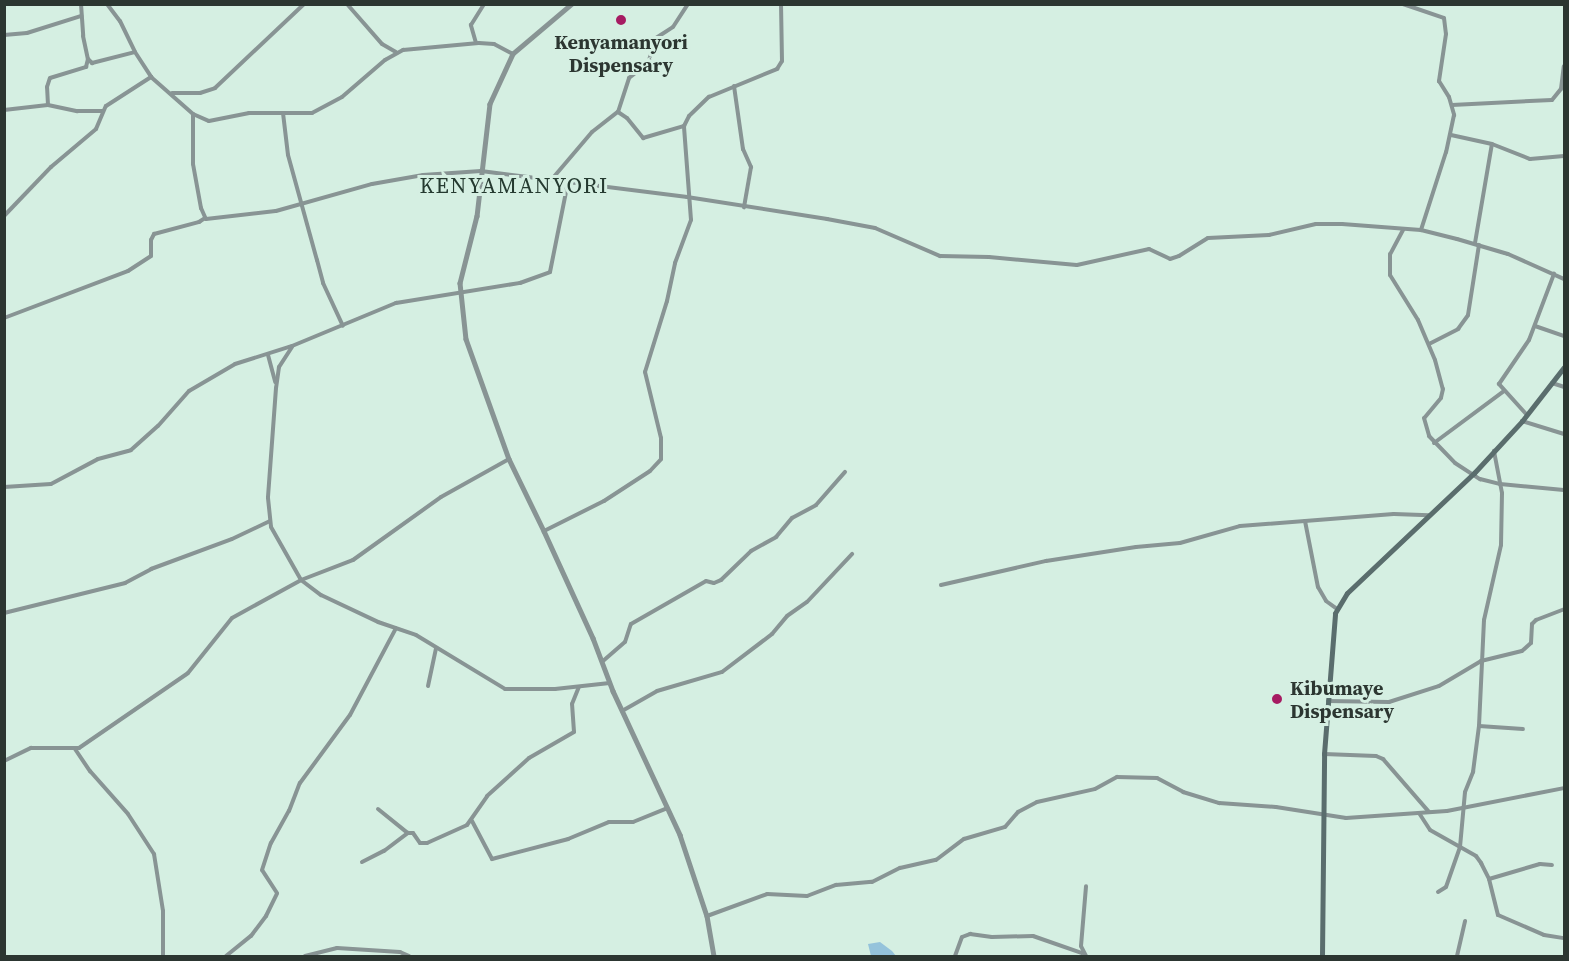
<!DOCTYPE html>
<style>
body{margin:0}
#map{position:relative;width:1569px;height:961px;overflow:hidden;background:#d5efe2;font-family:"Source Serif 4",serif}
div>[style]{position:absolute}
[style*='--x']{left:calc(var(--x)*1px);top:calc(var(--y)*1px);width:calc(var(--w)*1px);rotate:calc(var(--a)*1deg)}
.water>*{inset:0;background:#95c3db}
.minor>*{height:4px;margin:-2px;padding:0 2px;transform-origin:2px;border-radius:2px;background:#889494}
.tertiary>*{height:4.5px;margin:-2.25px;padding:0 2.25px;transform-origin:2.25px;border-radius:2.25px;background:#889494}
.secondary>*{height:5px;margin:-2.5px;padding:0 2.5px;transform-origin:2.5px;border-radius:2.5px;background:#5a6d6d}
.dots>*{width:16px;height:16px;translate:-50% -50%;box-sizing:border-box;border:3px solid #d5efe2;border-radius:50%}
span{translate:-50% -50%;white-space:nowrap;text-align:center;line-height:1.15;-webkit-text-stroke:6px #d5efe2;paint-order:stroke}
.poi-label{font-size:20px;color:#2c3631;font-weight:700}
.left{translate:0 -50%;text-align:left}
.quarter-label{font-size:22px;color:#253a30;letter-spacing:1.5px}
.frame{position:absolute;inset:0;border:6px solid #2c3631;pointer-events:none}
</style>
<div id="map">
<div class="water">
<i style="clip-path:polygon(880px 942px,892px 951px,896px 956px,871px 956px,868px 944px)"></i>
</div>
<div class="minor">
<i style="--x:81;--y:4;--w:32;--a:86"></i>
<i style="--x:83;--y:36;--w:24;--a:78"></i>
<i style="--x:88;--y:59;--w:6;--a:45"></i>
<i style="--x:92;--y:63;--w:44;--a:-14.3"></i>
<i style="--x:107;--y:4;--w:21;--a:53"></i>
<i style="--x:120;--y:21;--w:34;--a:64"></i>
<i style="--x:135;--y:52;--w:30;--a:57"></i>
<i style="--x:151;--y:77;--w:56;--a:41.4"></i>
<i style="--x:193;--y:114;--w:17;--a:24"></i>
<i style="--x:209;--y:121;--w:41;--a:-11.3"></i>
<i style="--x:249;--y:113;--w:63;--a:0"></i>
<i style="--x:312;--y:113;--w:34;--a:-28"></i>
<i style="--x:342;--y:97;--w:57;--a:-40.7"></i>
<i style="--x:385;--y:60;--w:21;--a:-29"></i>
<i style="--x:403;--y:50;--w:76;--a:-5.3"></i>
<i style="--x:479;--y:43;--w:15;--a:4"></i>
<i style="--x:494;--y:44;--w:21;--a:28"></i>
<i style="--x:347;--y:4;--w:53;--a:48.8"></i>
<i style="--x:382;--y:44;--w:16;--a:30"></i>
<i style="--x:1403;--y:4;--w:43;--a:18.9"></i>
<i style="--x:1444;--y:18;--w:16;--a:83"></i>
<i style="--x:1446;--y:34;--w:48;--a:98.5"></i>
<i style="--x:1439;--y:81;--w:19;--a:58"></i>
<i style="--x:1449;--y:97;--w:19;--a:74"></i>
<i style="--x:1454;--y:115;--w:38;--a:102"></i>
<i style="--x:1446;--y:152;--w:82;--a:107.8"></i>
<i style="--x:4;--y:35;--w:23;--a:-5"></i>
<i style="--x:27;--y:33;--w:57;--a:-17.5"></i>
<i style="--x:476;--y:43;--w:19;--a:-106"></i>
<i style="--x:471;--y:25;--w:25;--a:-58"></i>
<i style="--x:734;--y:86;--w:64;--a:81.9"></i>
<i style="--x:743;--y:149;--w:20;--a:66"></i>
<i style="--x:751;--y:167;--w:41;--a:99.9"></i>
<i style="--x:172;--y:93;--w:28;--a:0"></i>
<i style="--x:200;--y:93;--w:16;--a:-18"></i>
<i style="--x:215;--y:88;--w:122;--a:-43.3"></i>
<i style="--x:48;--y:105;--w:18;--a:-93"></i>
<i style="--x:47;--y:87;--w:9;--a:-72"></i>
<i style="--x:50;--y:78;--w:38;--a:-17"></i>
<i style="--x:86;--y:67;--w:8;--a:-76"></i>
<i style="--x:1452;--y:105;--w:100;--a:-2.9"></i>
<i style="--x:1552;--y:100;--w:14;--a:-51"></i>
<i style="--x:1561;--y:89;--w:23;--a:-83"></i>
<i style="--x:4;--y:110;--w:44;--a:-6.5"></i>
<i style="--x:48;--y:105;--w:30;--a:12"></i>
<i style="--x:77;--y:111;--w:26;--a:0"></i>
<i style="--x:618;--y:112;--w:11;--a:34"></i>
<i style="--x:627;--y:118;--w:26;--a:51"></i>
<i style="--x:643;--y:138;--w:43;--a:-16.3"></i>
<i style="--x:283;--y:113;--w:42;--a:83.2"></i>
<i style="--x:288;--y:155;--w:109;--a:74.6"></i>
<i style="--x:317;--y:260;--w:24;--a:75"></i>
<i style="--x:323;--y:283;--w:47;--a:65.1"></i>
<i style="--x:193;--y:114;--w:50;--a:90"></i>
<i style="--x:193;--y:164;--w:45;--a:79.7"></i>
<i style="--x:201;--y:208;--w:12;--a:66"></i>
<i style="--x:206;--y:219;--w:70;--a:-6.5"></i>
<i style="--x:276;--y:211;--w:100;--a:-15.7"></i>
<i style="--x:372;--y:184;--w:52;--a:-10"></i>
<i style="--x:423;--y:175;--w:58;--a:-3.9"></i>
<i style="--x:481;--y:171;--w:208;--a:7.2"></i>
<i style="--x:687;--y:197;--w:142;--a:8.9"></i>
<i style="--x:827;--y:219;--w:49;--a:10.6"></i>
<i style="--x:875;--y:228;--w:71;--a:23.3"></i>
<i style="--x:940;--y:256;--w:49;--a:1.2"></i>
<i style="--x:989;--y:257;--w:88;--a:5.2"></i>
<i style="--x:1077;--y:265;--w:74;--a:-12.5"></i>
<i style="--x:1149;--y:249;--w:23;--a:25"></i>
<i style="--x:1170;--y:259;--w:9;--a:-18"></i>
<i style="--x:1179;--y:256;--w:34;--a:-32"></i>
<i style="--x:1208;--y:238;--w:61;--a:-2.8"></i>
<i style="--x:1269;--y:235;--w:48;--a:-13.2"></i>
<i style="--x:1316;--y:224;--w:26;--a:0"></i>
<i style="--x:1342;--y:224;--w:79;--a:4.3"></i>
<i style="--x:1421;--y:230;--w:37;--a:14"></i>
<i style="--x:1457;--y:239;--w:53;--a:16.4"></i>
<i style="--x:1508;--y:254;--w:61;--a:24.1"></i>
<i style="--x:1451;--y:135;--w:42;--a:12.4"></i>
<i style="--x:1492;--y:144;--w:41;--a:21.5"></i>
<i style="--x:1530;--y:159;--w:34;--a:-5"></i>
<i style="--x:552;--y:179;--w:62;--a:-49.6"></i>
<i style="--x:592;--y:132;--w:33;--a:-38"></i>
<i style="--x:618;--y:112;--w:36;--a:-72"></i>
<i style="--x:629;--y:78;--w:24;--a:-38"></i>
<i style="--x:648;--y:63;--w:26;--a:-72"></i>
<i style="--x:656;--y:38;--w:20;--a:-33"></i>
<i style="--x:673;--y:27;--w:27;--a:-57"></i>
<i style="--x:4;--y:216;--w:68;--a:-46.2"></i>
<i style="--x:51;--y:167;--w:59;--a:-40.2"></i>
<i style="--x:96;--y:129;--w:25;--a:-67"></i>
<i style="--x:106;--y:106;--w:54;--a:-32.8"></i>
<i style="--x:1403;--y:230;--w:27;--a:118"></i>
<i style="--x:1390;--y:254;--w:21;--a:90"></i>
<i style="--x:1390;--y:275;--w:53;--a:58.1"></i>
<i style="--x:1418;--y:320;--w:43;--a:67"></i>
<i style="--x:1435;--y:360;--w:30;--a:75"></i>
<i style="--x:1443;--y:389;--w:9;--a:103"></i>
<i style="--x:1441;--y:398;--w:26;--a:130"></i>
<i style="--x:1424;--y:418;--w:19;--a:74"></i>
<i style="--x:1429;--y:436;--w:37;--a:46"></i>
<i style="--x:1455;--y:463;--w:30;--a:33"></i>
<i style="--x:1480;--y:479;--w:21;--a:14"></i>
<i style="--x:1500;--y:484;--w:64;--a:5.4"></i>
<i style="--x:1475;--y:243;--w:100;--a:-80.3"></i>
<i style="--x:4;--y:318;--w:133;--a:-20.8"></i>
<i style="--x:128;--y:271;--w:27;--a:-33"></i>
<i style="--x:151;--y:256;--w:16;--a:-90"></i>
<i style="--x:151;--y:240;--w:7;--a:-63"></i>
<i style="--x:154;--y:234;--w:47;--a:-14.9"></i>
<i style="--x:199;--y:222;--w:7;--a:-34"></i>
<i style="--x:1535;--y:326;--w:31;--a:19"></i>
<i style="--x:1429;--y:344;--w:33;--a:-27"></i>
<i style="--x:1458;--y:329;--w:17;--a:-54"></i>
<i style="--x:1468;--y:315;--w:71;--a:-81.1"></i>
<i style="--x:292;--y:347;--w:24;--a:123"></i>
<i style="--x:279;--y:367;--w:21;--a:98"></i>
<i style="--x:276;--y:388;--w:110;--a:94.2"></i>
<i style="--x:268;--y:498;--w:29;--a:84"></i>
<i style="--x:271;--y:527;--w:61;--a:60.5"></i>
<i style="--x:301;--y:580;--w:25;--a:37"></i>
<i style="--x:321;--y:595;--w:63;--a:25.3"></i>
<i style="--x:378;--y:622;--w:40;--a:18.9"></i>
<i style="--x:416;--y:635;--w:104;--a:31.2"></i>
<i style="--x:505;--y:689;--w:50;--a:0"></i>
<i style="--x:555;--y:689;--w:55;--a:-6.2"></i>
<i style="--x:268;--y:355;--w:28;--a:75"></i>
<i style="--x:1552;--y:383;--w:13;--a:18"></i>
<i style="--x:1527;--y:415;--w:42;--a:-132.1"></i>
<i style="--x:1499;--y:384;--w:53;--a:-55.7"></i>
<i style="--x:1529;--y:340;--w:71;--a:-69.3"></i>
<i style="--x:1522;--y:421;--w:44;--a:17.2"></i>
<i style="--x:1434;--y:443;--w:87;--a:-36.6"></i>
<i style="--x:4;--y:487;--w:47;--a:-3.7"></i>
<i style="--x:51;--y:484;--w:53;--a:-28"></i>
<i style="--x:98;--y:459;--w:34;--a:-15"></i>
<i style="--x:131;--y:450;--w:36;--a:-42"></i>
<i style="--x:158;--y:426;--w:47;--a:-48.5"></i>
<i style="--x:189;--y:391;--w:53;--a:-30.4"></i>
<i style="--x:235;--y:364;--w:60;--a:-17.5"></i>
<i style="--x:292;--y:346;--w:113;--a:-22.5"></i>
<i style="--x:396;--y:303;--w:126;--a:-9.2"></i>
<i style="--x:520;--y:283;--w:32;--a:-20"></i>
<i style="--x:550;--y:272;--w:92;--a:-78.7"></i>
<i style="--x:1305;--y:521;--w:67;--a:78.9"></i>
<i style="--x:1318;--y:587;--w:16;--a:60"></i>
<i style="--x:1326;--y:601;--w:14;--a:36"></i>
<i style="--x:544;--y:531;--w:67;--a:-26.6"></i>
<i style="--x:604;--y:501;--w:55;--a:-33.1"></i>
<i style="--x:650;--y:471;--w:16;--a:-47"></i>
<i style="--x:661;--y:459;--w:21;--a:-90"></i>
<i style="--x:661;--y:438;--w:68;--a:-103.6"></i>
<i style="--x:645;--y:372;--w:74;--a:-72.8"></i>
<i style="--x:667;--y:301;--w:39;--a:-78"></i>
<i style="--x:675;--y:263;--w:46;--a:-69.6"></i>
<i style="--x:691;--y:220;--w:94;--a:-94.3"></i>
<i style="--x:684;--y:126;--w:11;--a:-63"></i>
<i style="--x:689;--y:116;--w:28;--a:-44"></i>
<i style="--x:709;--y:97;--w:74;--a:-22.4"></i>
<i style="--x:777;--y:69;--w:9;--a:-58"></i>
<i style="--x:782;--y:61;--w:57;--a:-91"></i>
<i style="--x:941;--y:585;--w:108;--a:-12.9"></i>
<i style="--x:1046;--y:561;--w:91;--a:-8.8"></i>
<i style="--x:1136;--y:547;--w:44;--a:-5.2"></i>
<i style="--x:1180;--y:543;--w:62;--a:-15.8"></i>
<i style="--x:1240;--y:526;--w:154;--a:-4.5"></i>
<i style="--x:1394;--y:514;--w:35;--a:2"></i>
<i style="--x:4;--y:613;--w:125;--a:-13.9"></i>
<i style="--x:125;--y:583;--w:30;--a:-28"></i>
<i style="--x:151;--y:569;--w:86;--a:-20.3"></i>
<i style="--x:232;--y:539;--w:42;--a:-25.3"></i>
<i style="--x:603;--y:661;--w:29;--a:-41"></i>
<i style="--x:625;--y:642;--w:19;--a:-72"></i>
<i style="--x:631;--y:624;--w:86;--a:-29.8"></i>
<i style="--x:706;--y:581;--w:8;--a:14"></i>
<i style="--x:714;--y:583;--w:8;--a:-23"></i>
<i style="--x:721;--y:580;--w:42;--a:-44"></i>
<i style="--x:751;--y:551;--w:29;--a:-29"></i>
<i style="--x:776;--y:537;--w:25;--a:-50"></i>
<i style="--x:792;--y:518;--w:27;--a:-28"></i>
<i style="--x:816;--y:505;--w:44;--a:-48.7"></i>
<i style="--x:428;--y:686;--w:39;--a:-78"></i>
<i style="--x:1328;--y:701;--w:61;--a:0.9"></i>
<i style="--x:1389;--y:702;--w:52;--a:-17.7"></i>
<i style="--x:1439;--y:686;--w:49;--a:-30.8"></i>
<i style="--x:1481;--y:661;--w:42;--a:-13.7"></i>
<i style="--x:1522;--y:651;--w:12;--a:-42"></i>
<i style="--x:1531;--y:643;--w:19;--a:-87"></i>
<i style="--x:1532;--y:624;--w:6;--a:-45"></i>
<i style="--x:1536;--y:620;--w:30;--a:-21"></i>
<i style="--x:622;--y:711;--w:40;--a:-29.7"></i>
<i style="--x:657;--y:691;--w:68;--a:-16.3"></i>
<i style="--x:722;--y:672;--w:63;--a:-37.2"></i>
<i style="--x:772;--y:634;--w:23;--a:-50"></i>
<i style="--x:787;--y:616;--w:24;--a:-35"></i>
<i style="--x:807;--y:602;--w:66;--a:-46.8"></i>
<i style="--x:1479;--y:726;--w:44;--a:3.9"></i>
<i style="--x:75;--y:749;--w:27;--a:56"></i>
<i style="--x:90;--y:771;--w:57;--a:48.5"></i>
<i style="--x:128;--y:814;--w:48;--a:57"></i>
<i style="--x:154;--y:854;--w:58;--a:81"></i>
<i style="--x:163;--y:911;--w:45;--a:90"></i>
<i style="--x:1324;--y:754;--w:52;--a:2.2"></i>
<i style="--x:1376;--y:756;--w:8;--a:23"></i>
<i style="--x:1383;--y:759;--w:70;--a:49"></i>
<i style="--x:4;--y:761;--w:30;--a:-26"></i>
<i style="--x:31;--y:748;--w:48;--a:0"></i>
<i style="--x:79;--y:748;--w:132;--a:-34.5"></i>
<i style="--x:188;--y:673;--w:70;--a:-51.3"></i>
<i style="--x:232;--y:618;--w:79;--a:-28.8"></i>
<i style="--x:301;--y:580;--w:56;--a:-21"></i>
<i style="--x:353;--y:560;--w:108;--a:-35.6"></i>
<i style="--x:441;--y:497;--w:78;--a:-29.2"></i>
<i style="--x:378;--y:809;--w:38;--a:39"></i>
<i style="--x:1419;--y:813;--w:20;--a:57"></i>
<i style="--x:1430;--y:830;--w:53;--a:29.5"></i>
<i style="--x:1476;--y:856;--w:9;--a:54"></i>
<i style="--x:1481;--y:863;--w:18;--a:63"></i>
<i style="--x:1489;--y:879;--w:37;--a:76"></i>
<i style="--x:1498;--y:915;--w:50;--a:23.5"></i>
<i style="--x:1544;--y:935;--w:20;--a:9"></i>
<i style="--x:472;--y:821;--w:43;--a:62.2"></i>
<i style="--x:492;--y:859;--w:79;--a:-14.7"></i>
<i style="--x:568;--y:839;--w:44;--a:-22.5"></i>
<i style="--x:609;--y:822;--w:24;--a:0"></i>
<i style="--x:633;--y:822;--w:37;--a:-22"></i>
<i style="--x:362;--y:862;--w:25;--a:-27"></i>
<i style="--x:384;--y:851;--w:30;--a:-37"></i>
<i style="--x:408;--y:833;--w:5;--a:0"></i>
<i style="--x:413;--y:833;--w:12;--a:55"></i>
<i style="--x:420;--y:843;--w:7;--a:0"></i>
<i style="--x:427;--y:843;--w:44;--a:-24.2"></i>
<i style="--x:467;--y:825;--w:35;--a:-55"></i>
<i style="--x:487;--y:796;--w:57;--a:-42.1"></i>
<i style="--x:529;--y:758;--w:52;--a:-30"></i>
<i style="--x:574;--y:732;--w:28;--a:-94"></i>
<i style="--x:572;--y:704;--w:18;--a:-68"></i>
<i style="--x:1489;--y:879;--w:53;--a:-16.4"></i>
<i style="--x:1540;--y:864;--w:12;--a:5"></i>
<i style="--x:1438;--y:892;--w:9;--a:-32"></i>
<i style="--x:1446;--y:887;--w:42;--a:-70.7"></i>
<i style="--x:1460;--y:847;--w:55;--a:-84.8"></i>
<i style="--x:1465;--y:792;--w:22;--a:-68"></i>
<i style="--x:1473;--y:772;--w:46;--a:-82.6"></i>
<i style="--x:1479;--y:726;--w:106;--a:-87.3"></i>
<i style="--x:1484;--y:620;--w:77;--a:-77.2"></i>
<i style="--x:1501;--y:545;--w:52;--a:-88.9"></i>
<i style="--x:1502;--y:493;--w:43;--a:-100.8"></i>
<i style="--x:707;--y:916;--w:64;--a:-20.1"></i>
<i style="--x:767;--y:894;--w:40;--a:2.9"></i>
<i style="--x:807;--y:896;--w:31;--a:-21"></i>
<i style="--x:836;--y:885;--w:36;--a:-5"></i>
<i style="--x:872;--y:882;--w:31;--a:-27"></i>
<i style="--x:900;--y:868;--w:37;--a:-13"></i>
<i style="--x:936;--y:860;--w:35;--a:-37"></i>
<i style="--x:964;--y:839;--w:43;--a:-16.3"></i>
<i style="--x:1005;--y:827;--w:20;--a:-49"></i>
<i style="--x:1018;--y:812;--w:21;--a:-28"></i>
<i style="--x:1037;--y:802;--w:59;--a:-12.6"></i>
<i style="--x:1095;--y:789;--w:25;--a:-29"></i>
<i style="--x:1117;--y:777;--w:40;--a:1.4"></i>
<i style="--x:1157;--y:778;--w:30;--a:28"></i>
<i style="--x:1183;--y:792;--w:38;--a:17"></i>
<i style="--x:1219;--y:803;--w:57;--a:4"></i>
<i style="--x:1276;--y:807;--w:71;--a:8.9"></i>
<i style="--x:1346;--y:818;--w:101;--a:-4"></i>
<i style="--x:1447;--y:811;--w:119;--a:-11.1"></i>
<i style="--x:226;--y:956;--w:32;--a:-39"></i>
<i style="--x:251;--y:936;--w:25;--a:-53"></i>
<i style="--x:266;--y:916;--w:25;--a:-64"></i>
<i style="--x:277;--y:893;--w:27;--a:-123"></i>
<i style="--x:262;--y:870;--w:28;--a:-72"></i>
<i style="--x:271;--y:843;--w:37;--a:-61"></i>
<i style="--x:289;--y:811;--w:30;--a:-69"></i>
<i style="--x:300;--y:783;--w:84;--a:-53.7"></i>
<i style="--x:350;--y:715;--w:98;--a:-62.1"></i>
<i style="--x:305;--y:956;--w:33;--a:-14"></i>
<i style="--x:337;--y:948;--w:63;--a:3.6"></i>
<i style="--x:400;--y:952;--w:10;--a:24"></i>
<i style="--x:955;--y:956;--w:20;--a:-70"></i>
<i style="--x:962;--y:937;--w:9;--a:-21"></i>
<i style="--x:970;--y:934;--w:22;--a:8"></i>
<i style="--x:992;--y:937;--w:41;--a:-1.4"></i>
<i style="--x:1033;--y:936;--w:52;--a:19.1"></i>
<i style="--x:1086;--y:956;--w:11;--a:-117"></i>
<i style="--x:1081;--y:946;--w:60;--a:-85.2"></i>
<i style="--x:1457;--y:956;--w:36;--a:-77"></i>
</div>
<div class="tertiary">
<i style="--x:572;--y:4;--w:77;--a:139.7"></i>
<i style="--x:513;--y:54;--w:55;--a:114.7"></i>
<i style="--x:490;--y:104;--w:113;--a:96.6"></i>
<i style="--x:477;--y:216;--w:69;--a:104.2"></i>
<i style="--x:460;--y:283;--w:56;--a:83.9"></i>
<i style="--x:466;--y:339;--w:127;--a:70.3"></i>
<i style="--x:509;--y:459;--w:80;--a:64.1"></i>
<i style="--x:544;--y:531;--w:118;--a:65.4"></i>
<i style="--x:593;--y:638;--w:57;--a:69.3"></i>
<i style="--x:613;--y:691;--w:159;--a:65"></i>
<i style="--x:680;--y:835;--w:85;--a:71.6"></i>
<i style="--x:707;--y:916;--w:41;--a:80.1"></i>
</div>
<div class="secondary">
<i style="--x:1322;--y:956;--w:202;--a:-89.4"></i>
<i style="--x:1324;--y:754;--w:141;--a:-85.5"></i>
<i style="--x:1335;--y:613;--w:23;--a:-59"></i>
<i style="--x:1347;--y:593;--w:175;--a:-43.4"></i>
<i style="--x:1474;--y:473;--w:71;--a:-47.3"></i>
<i style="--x:1522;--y:421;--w:68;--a:-52.1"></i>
</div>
<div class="dots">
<i style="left:621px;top:20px;background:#a61b62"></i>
<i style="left:1277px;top:699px;background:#a61b62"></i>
</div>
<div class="poi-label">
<span style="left:621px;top:54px">Kenyamanyori<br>Dispensary</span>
<span class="left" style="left:1290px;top:700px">Kibumaye<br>Dispensary</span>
</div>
<div class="quarter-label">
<span style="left:514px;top:186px">KENYAMANYORI</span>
</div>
<div class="frame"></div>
</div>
